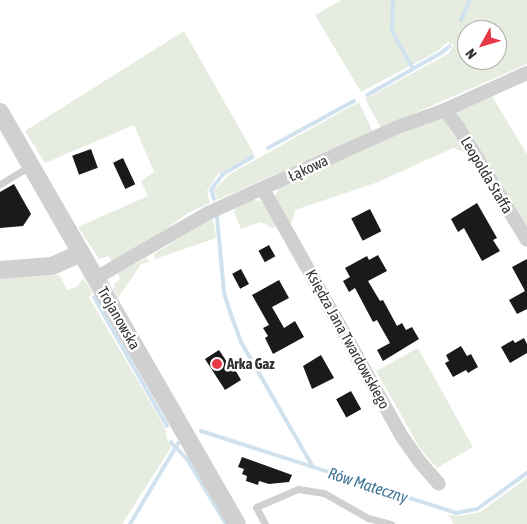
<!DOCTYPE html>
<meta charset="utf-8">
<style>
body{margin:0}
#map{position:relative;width:527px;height:524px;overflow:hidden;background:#fff;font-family:"Asap Condensed",sans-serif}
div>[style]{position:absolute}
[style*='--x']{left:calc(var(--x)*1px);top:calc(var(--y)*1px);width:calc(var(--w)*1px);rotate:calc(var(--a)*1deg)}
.green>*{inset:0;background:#e6ecdf}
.stream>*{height:4px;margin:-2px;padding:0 2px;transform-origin:2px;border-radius:2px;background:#cfe2ee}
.building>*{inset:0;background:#1a1a1a;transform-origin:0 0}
.service>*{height:7px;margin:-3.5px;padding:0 3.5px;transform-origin:3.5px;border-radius:3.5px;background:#d0d0d0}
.minor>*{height:14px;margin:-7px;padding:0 7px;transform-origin:7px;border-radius:7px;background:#d0d0d0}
.tertiary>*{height:18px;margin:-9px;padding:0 9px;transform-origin:9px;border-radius:9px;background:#d0d0d0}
.dots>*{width:14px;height:14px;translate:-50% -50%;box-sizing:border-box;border:2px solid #fff;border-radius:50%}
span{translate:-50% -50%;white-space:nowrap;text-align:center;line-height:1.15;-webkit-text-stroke:5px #fff;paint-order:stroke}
.street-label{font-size:15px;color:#333}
.poi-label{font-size:15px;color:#333;font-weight:700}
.left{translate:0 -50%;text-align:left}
.water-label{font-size:16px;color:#3f7597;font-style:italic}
.north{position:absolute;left:457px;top:20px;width:50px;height:50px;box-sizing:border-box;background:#fff;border:1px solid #adadad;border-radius:50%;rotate:231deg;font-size:14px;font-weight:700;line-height:20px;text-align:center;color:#333}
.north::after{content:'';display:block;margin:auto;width:18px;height:22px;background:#e63946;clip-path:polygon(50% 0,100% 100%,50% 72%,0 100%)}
</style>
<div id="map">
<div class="green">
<i style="clip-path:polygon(evenodd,342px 0,527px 0,527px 64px,381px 128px,365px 99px,448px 54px,454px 45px,448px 42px,436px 52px,361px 92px,315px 15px,342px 0,467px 30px,497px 30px,497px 60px,467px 60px,467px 30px)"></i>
<i style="clip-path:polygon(184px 31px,254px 154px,217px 175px,207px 191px,210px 203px,188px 213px,150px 241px,112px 262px,109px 256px,99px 259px,78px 227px,148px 196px,141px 181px,154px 172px,134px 125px,45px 163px,25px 131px)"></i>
<i style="clip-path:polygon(490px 93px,527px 154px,527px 232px,454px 111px)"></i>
<i style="clip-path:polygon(359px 102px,373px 132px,217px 200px,214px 190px,230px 174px)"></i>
<i style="clip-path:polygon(435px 117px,446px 119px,468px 153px,453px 148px,378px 182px,295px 210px,292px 222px,288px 224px,274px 198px,280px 186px)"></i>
<i style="clip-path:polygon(253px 200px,261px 201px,271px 210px,279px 224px,273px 228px,260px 222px,241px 229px,234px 212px,236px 207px,239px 204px)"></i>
<i style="clip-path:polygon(213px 217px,216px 238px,155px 259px,154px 254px)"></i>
<i style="clip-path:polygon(147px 258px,149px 262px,141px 264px,118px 298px,113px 289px,115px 283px,120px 279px,118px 273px)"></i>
<i style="clip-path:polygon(59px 275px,67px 290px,77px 287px,83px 278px,93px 293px,89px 297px,142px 388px,165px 428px,167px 440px,172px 446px,122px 524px,0 524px,0 279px)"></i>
<i style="clip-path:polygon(418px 348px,473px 447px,437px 468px,421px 450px,376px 371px)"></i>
<i style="clip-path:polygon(527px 478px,527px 524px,454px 524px,449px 515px,459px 516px,480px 512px)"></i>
</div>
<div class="stream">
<i style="--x:393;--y:0;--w:31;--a:92"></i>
<i style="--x:392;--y:31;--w:43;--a:61.1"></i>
<i style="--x:461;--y:20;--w:22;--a:-66"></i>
<i style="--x:367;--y:95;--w:85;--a:-29.6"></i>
<i style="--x:441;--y:53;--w:11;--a:-38"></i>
<i style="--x:268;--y:148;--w:98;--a:-28.7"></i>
<i style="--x:214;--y:199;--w:9;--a:-108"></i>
<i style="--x:211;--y:190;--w:20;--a:-53"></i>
<i style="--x:223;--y:174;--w:34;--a:-30"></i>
<i style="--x:217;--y:217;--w:76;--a:84.7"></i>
<i style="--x:224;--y:293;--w:28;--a:72"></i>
<i style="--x:233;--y:320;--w:23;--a:70"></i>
<i style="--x:241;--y:342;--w:144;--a:60.1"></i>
<i style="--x:94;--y:297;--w:148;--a:60.5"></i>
<i style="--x:201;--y:431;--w:268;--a:17.8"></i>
<i style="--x:456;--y:513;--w:21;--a:-11"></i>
<i style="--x:477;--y:509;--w:62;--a:-35.8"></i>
<i style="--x:171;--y:442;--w:23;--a:47"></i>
<i style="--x:187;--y:459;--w:76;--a:59"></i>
<i style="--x:130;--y:524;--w:94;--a:-59.3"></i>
</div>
<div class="building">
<i style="left:91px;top:149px;width:20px;height:20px;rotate:70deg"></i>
<i style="left:123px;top:158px;width:29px;height:11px;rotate:65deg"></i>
<i style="clip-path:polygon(14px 184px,31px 214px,23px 226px,0 228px,0 192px)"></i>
<i style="clip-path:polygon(477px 203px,497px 238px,493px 240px,500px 251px,482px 261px,464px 228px,458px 232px,451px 219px)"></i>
<i style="left:370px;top:209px;width:25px;height:21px;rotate:63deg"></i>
<i style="left:269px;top:245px;width:13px;height:12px;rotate:61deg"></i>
<i style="clip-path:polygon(378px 255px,387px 271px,368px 281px,380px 301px,383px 300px,397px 326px,402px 323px,406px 330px,412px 327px,419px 339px,383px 361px,377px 350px,390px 343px,377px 320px,373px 322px,355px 288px,349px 292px,343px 281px,350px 277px,345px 268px,367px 256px,369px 260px)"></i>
<i style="clip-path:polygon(527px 259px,527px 309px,517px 314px,509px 300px,525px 291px,512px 267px)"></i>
<i style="left:241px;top:269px;width:17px;height:10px;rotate:62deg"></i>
<i style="clip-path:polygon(279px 280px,289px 298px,272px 307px,284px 328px,295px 321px,304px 337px,273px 354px,265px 338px,268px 336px,263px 328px,269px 325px,252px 295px)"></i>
<i style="clip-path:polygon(524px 338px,527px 344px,527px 353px,510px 363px,501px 347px,513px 340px,515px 343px)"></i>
<i style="clip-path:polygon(461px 346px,467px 356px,471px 354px,478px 367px,468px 373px,466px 370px,453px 377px,445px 363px,449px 361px,446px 355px)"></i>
<i style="clip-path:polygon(219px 350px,227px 362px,230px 361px,241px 380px,225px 390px,205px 359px)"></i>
<i style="clip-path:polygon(321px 355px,334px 378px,312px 389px,303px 366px)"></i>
<i style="left:351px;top:391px;width:21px;height:17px;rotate:61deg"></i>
<i style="clip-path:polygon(242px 457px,292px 475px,289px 482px,269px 484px,259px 481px,258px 485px,246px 481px,247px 476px,242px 474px,244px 469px,238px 467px)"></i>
</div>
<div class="service">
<i style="--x:0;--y:184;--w:35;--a:-31"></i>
<i style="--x:265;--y:524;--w:19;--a:-118"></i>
<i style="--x:256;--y:507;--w:46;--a:-23.2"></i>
<i style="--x:298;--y:489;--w:26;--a:9"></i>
<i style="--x:324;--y:493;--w:51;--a:29.6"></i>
<i style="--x:368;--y:518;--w:24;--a:15"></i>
</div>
<div class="minor">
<i style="--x:445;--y:110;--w:21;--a:53"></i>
<i style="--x:458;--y:127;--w:132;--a:58.6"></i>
<i style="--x:263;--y:189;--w:286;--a:60.7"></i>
<i style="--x:403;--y:438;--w:28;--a:55"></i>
<i style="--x:419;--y:461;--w:30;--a:49"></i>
<i style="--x:96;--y:278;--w:129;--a:-30.1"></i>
<i style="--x:208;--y:213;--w:205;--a:-24.4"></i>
<i style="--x:395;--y:128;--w:53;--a:-19.8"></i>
<i style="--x:445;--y:110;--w:90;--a:-24.3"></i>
</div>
<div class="tertiary">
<i style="--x:0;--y:112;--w:475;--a:60.1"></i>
<i style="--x:0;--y:270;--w:52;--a:-4.4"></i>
<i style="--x:52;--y:266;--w:32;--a:-24"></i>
</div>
<div class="dots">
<i style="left:217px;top:364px;background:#e63946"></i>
</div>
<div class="street-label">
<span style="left:308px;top:168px;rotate:-25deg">Łąkowa</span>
<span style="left:487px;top:175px;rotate:59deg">Leopolda Staffa</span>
<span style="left:119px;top:318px;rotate:60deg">Trojanowska</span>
<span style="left:348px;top:339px;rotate:61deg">Księdza Jana Twardowskiego</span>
</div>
<div class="poi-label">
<span class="left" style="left:227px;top:364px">Arka Gaz</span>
</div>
<div class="water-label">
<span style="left:368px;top:485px;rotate:18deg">Rów Mateczny</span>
</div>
<div class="north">N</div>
</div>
